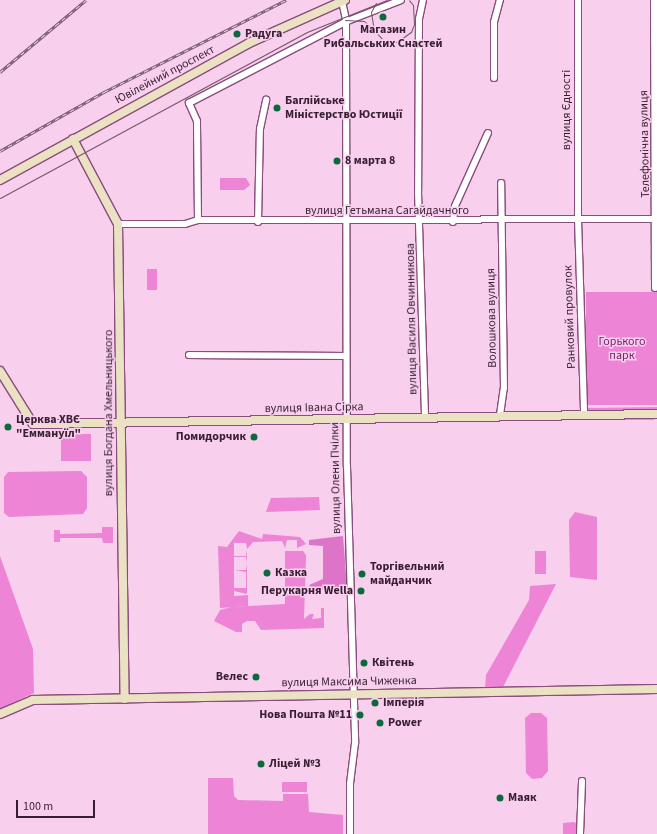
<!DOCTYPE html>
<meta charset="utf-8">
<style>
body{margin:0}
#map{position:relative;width:657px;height:834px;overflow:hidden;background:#f8cfed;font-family:"Source Sans 3",sans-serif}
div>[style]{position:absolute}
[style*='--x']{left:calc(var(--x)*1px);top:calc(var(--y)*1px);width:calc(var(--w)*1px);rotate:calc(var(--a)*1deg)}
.green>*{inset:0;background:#ed84d6;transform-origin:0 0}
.forest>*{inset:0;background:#de74c7}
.roads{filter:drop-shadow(1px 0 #884d7b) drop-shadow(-1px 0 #884d7b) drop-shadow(0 1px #884d7b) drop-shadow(0 -1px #884d7b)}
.street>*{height:6px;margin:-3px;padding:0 3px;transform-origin:3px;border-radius:3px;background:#fff}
.secondary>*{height:8px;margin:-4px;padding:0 4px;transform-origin:4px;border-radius:4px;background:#eae2c2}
.tram>*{height:1px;margin:-0.5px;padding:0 0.5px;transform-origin:0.5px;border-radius:0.5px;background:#71546a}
.rail>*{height:3px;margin-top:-1.5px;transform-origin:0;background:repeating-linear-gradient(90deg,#f8cfed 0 4.5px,#71546a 0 9px);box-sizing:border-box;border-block:1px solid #71546a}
.dots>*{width:11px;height:11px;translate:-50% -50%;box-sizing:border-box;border:2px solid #f8cfed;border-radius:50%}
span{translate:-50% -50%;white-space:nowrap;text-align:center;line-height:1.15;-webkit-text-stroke:3px #f8cfed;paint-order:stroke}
.poi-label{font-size:12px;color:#371e31;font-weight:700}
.left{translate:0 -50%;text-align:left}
.right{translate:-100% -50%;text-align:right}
.street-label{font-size:12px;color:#371e31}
.park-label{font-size:12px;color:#781969}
.scale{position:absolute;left:16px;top:800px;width:79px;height:18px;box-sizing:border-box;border:2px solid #371e31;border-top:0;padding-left:5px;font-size:12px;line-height:14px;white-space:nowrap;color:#371e31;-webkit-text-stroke:3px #f8cfed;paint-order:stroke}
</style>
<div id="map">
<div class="green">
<i style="clip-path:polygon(220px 178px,246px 178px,250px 185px,244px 190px,220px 190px)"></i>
<i style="left:147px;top:269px;width:10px;height:21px"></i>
<i style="left:586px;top:292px;width:71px;height:113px"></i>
<i style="clip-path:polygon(657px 407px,657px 410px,584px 410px,584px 408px)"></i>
<i style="clip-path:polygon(651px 418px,655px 420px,574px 420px,574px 419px)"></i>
<i style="left:91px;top:434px;width:27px;height:30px;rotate:90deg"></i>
<i style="clip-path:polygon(81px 471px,87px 477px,87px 508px,83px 514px,9px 517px,4px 513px,4px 477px,8px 472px)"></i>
<i style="clip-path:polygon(271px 498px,319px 497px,320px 510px,266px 512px)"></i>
<i style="clip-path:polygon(575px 512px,597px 517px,597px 580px,570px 577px,569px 520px)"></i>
<i style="clip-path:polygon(102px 527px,113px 527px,113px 543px,103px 543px,102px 538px,60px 538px,60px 542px,54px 542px,54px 530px,60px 530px,60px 534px,102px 533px)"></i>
<i style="clip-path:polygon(239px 531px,262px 539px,263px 534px,300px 537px,306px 544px,297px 548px,297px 540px,287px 540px,285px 548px,282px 541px,253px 542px,247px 549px,246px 543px,234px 543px,234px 556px,246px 556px,247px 550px,247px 563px,246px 557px,234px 557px,234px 588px,246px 588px,246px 572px,235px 570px,246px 570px,247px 564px,247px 594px,234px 591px,234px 596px,248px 595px,248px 606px,220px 608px,218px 546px,227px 547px)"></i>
<i style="clip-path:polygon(285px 551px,303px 551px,306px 555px,304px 619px,310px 614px,314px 614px,312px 619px,321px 618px,321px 608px,324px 608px,324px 628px,261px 630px,255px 621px,247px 621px,242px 624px,242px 632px,236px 632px,214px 621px,220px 610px,231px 607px,285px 604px)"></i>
<i style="left:535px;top:551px;width:11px;height:23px"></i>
<i style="clip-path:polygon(0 556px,33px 649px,34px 693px,0 709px)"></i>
<i style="clip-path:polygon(556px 584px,502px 689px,485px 688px,486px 675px,529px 600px,530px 586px)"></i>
<i style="clip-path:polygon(531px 713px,541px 713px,547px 718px,548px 771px,542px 778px,532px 779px,526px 773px,525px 718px)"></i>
<i style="clip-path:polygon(208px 778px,233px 778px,234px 796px,238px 800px,283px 801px,283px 794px,308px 794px,309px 812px,343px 815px,343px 834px,208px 834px)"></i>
<i style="left:282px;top:782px;width:25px;height:10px"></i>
<i style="clip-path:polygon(574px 822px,579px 825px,578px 834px,563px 834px,563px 823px)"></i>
</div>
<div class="forest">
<i style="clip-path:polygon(343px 536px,347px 586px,343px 589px,312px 589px,309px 585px,323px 579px,323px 546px,309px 545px,309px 540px)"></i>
</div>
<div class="roads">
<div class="street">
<i style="--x:423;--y:0;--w:19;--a:102"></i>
<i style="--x:419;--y:19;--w:173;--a:90.3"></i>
<i style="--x:418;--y:192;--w:224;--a:88.2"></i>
<i style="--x:578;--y:0;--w:219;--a:90"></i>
<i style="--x:578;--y:219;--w:196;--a:88.2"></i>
<i style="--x:654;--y:0;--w:288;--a:89.8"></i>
<i style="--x:342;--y:1;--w:19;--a:78"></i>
<i style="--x:346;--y:20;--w:446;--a:89.9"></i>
<i style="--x:347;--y:466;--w:277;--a:88.3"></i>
<i style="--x:355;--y:743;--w:41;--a:97"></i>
<i style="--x:350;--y:784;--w:50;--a:90"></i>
<i style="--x:494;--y:78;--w:56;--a:-90"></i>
<i style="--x:494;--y:22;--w:23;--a:-75"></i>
<i style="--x:198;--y:220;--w:99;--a:-90.6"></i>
<i style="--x:197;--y:121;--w:20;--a:-114"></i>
<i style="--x:189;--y:103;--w:176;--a:-27.4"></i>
<i style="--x:345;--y:22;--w:60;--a:-21.4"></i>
<i style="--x:258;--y:222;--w:93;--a:-88.8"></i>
<i style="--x:260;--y:129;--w:30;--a:-78"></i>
<i style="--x:453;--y:222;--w:16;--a:-83"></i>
<i style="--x:455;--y:206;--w:80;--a:-65.7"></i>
<i style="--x:118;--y:224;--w:67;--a:0"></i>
<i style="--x:185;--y:224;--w:14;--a:-17"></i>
<i style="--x:198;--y:220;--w:459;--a:-0.1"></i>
<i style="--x:189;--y:355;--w:156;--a:0.4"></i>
<i style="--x:500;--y:415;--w:27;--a:-82"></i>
<i style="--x:504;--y:388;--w:205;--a:-90.8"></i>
<i style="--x:580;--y:834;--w:53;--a:-87.8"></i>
</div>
<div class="secondary">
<i style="--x:73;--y:139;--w:96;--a:62.1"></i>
<i style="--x:118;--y:224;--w:475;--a:89.2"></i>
<i style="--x:0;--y:180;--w:284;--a:-28.8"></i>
<i style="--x:249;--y:43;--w:105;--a:-24.1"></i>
<i style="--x:0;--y:371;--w:62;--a:58.1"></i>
<i style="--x:33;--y:424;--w:624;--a:-0.92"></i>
<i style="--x:0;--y:714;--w:36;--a:-23"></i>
<i style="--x:33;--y:700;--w:624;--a:-1.01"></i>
</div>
</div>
<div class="tram">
<i style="--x:376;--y:3;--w:10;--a:119"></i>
<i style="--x:371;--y:12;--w:18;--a:81"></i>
<i style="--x:374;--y:30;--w:13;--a:48"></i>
<i style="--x:383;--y:40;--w:14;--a:8"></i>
<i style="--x:397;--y:42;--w:17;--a:-36"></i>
<i style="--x:411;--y:32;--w:9;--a:-69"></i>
<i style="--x:414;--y:24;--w:19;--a:-93"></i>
<i style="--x:413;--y:5;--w:6;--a:-129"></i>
<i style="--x:345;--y:20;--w:19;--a:3"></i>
<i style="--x:364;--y:21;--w:12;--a:42"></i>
<i style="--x:0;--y:198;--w:349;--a:-28.4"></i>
<i style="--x:307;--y:32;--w:86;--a:-21.8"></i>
</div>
<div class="rail">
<i style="--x:0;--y:72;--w:112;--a:-39.9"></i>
<i style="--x:0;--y:151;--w:120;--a:-29.6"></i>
<i style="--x:104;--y:92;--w:204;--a:-26.8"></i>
</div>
<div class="dots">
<i style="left:383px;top:17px;background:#0b693d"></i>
<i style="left:237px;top:34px;background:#0b693d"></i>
<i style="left:277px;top:108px;background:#0b693d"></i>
<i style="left:337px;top:161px;background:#0b693d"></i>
<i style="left:8px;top:427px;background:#0b693d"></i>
<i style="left:254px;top:437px;background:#0b693d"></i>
<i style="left:267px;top:573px;background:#0b693d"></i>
<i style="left:362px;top:574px;background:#0b693d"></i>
<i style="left:361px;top:591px;background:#0b693d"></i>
<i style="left:364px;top:663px;background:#0b693d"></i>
<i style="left:256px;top:677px;background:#0b693d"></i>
<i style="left:375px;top:703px;background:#0b693d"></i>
<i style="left:360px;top:715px;background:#0b693d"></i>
<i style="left:380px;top:723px;background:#0b693d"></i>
<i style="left:261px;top:764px;background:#0b693d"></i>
<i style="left:500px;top:798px;background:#0b693d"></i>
</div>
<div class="poi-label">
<span style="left:383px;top:37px">Магазин<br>Рибальських Снастей</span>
<span class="left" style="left:245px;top:34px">Радуга</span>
<span class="left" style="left:285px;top:108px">Баглійське<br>Міністерство Юстиції</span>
<span class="left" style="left:345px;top:161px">8 марта 8</span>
<span class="left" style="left:16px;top:427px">Церква ХВЄ<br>"Еммануїл"</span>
<span class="right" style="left:246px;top:437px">Помидорчик</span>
<span class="left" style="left:370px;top:574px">Торгівельний<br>майданчик</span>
<span class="left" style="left:275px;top:573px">Казка</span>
<span class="right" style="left:353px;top:591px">Перукарня Wella</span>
<span class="left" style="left:372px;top:663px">Квітень</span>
<span class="right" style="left:248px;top:677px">Велес</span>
<span class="left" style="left:383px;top:703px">Імперія</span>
<span class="right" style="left:352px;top:715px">Нова Пошта №11</span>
<span class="left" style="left:388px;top:723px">Power</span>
<span class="left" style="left:269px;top:764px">Ліцей №3</span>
<span class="left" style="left:508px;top:798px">Маяк</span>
</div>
<div class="street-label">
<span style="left:165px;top:75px;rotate:-28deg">Ювілейний проспект</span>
<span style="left:567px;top:110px;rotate:-90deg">вулиця Єдності</span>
<span style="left:645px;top:144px;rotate:-91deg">Телефонічна вулиця</span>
<span style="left:387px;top:211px">вулиця Гетьмана Сагайдачного</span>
<span style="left:570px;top:317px;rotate:-92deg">Ранковий провулок</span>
<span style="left:492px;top:318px;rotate:-91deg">Волошкова вулиця</span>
<span style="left:412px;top:319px;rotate:-91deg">вулиця Василя Овчинникова</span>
<span style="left:314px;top:408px;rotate:-1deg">вулиця Івана Сірка</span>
<span style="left:109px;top:413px;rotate:-90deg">вулиця Богдана Хмельницького</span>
<span style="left:336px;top:478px;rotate:-91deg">вулиця Олени Пчілки</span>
<span style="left:349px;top:682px;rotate:-1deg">вулиця Максима Чиженка</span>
</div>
<div class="park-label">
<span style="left:622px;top:349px">Горького<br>парк</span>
</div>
<div class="scale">100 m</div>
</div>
